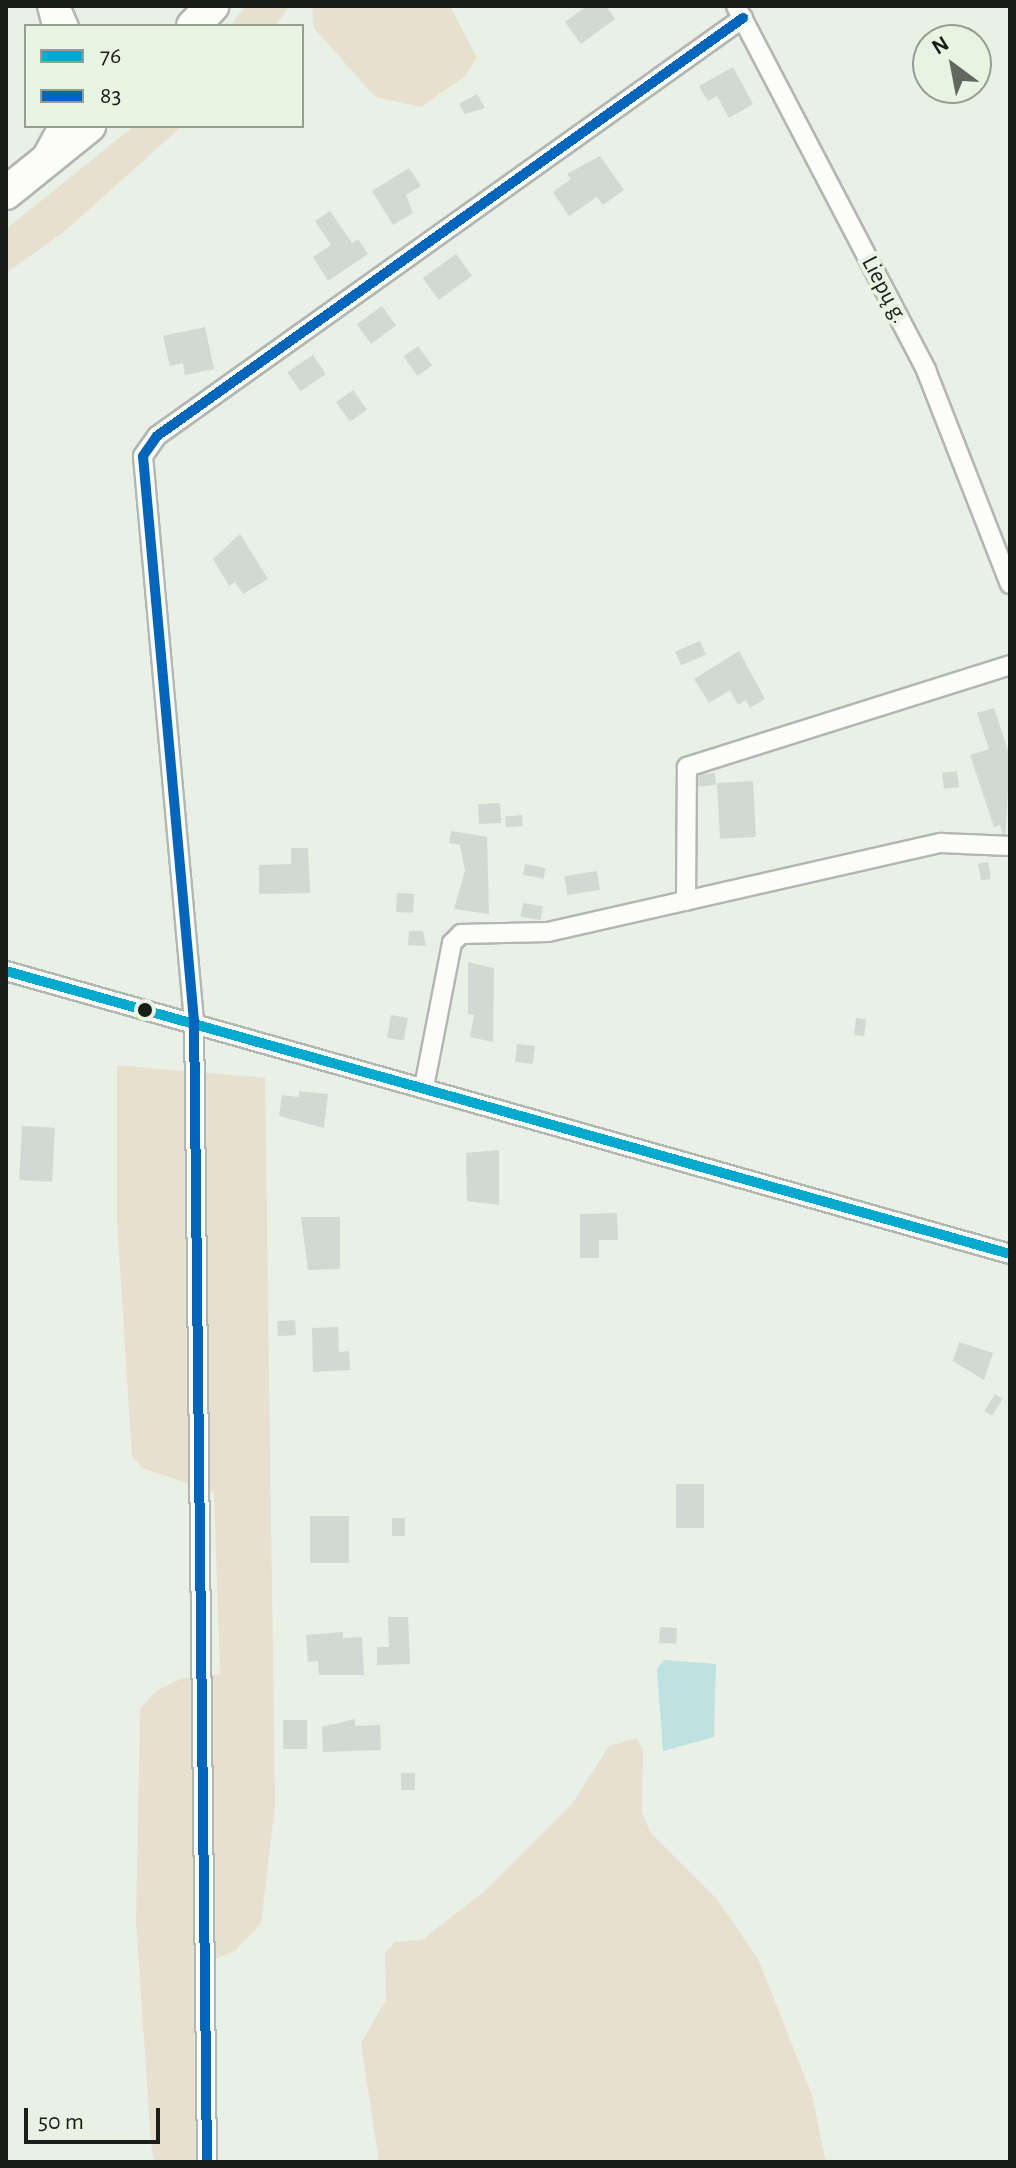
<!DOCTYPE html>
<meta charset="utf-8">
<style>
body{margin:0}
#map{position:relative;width:1016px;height:2168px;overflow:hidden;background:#e9f0e6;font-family:"Alegreya Sans",sans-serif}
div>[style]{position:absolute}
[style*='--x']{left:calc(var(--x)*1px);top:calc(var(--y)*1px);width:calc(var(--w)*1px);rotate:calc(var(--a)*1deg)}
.green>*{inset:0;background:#e8e0cf}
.water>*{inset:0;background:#bee1e2}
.building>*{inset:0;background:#d0d9d2;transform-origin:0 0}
.roads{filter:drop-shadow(2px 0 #b2b7b0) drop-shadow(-2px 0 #b2b7b0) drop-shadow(0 2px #b2b7b0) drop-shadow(0 -2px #b2b7b0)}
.street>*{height:18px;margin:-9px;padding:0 9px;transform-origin:9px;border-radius:9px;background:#fcfdfb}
.highway>*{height:32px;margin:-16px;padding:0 16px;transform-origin:16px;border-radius:16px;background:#fcfdfb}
.bus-1>*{height:10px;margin:-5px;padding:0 5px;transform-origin:5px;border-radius:5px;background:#00a9ce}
.bus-2>*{height:10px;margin:-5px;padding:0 5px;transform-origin:5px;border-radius:5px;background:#0065bd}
.dots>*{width:22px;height:22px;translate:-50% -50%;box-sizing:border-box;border:4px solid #e7f4e2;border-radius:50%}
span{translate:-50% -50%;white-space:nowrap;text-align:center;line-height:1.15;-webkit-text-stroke:8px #e7f4e2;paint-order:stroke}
.street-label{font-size:24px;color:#1a1e18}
.frame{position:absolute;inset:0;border:8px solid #1a1e18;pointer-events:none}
.legend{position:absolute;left:24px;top:24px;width:280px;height:104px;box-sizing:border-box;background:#e7f4e2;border:2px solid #959e91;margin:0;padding:10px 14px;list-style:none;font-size:24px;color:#1a1e18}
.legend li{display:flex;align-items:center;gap:16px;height:40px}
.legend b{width:40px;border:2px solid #959e91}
.north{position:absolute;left:912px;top:24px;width:80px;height:80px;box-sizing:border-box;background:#e7f4e2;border:2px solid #959e91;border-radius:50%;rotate:328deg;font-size:22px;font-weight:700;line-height:32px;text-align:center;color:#1a1e18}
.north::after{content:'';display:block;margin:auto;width:28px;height:36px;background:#626860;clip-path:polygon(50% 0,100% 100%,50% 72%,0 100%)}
.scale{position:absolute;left:24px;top:2108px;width:136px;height:36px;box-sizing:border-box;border:4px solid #1a1e18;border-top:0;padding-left:10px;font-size:24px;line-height:28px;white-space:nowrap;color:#1a1e18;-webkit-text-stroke:6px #e7f4e2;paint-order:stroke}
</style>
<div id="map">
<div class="green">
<i style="clip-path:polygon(246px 6px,289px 6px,275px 26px,230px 26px)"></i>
<i style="clip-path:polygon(312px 6px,450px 6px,477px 58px,464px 77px,421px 107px,375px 97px,314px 28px)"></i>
<i style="clip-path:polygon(134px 126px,182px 126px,65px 231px,6px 273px,6px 229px)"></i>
<i style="clip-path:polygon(117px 1065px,265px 1078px,275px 1806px,261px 1923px,236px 1950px,194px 1969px,196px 2162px,154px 2162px,151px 2143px,136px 1921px,140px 1709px,157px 1690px,181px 1679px,220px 1674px,214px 1492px,142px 1468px,132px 1456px,117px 1220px)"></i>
<i style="clip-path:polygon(636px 1738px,643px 1749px,642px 1812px,650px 1832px,717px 1899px,758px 1959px,812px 2095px,826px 2162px,379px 2162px,361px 2043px,386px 2000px,385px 1953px,395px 1942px,422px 1940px,486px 1890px,572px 1804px,609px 1746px)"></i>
</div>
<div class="water">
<i style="clip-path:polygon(664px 1660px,716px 1664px,714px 1737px,663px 1751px,657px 1669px)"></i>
</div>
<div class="building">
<i style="clip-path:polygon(587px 6px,606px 6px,615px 19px,581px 44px,565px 22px)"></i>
<i style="clip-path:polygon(733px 67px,753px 104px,729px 118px,717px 96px,708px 101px,699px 86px)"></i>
<i style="clip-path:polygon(477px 94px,485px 108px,465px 114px,459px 104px)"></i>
<i style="clip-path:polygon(600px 156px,624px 190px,603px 205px,597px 197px,569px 216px,553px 192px,571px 179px,567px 174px)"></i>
<i style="clip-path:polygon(409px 168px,421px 186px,406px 195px,413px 213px,393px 225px,372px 191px)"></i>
<i style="clip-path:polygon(330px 211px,352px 243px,358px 239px,368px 254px,328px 281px,313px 257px,331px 245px,315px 221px)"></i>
<i style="left:456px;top:254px;width:27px;height:41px;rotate:54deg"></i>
<i style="left:382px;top:306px;width:24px;height:31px;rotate:54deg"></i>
<i style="clip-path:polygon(205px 327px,214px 369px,185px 375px,183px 363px,170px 366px,163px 336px)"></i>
<i style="left:418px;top:346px;width:24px;height:18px;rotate:54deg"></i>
<i style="left:313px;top:355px;width:23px;height:31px;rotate:56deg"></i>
<i style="left:353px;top:390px;width:24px;height:21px;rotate:54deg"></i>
<i style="clip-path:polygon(240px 534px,268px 579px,243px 594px,235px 582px,229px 586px,213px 559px)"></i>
<i style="left:700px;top:641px;width:15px;height:27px;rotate:67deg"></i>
<i style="clip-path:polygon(739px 651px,765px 699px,750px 708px,746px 700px,738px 705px,730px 690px,709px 703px,694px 679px)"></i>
<i style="clip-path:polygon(994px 708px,1010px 757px,1005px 842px,1000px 825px,994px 827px,970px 755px,989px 749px,977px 713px)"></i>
<i style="left:957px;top:771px;width:16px;height:15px;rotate:83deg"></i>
<i style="left:715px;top:773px;width:12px;height:18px;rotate:85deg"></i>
<i style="left:753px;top:781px;width:56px;height:36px;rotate:87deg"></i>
<i style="left:500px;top:803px;width:20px;height:22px;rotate:87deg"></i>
<i style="left:522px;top:815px;width:11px;height:17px;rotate:85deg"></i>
<i style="clip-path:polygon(451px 831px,487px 837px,489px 914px,454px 909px,465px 871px,460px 845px,449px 843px)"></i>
<i style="clip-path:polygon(291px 848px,308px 848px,310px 893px,259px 894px,259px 865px,291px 864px)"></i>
<i style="left:988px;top:862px;width:17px;height:10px;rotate:80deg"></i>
<i style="left:525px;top:864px;width:21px;height:11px;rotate:11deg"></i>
<i style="left:597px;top:871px;width:19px;height:33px;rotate:81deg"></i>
<i style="left:397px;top:893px;width:17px;height:19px;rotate:3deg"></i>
<i style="left:523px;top:903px;width:20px;height:14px;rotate:9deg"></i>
<i style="clip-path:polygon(409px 931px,423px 931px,426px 946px,408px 945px)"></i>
<i style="clip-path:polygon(468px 962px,494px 968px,493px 1042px,470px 1037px,474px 1015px,468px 1014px)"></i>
<i style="left:391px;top:1015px;width:17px;height:23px;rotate:10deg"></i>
<i style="left:856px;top:1018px;width:10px;height:17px;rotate:6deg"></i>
<i style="left:517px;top:1044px;width:18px;height:18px;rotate:6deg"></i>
<i style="clip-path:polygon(299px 1091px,328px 1094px,324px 1128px,279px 1116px,282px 1095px,299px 1097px)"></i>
<i style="left:22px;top:1126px;width:33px;height:54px;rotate:3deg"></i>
<i style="clip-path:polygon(499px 1150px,499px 1205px,467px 1201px,466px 1153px)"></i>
<i style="clip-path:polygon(617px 1213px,618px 1240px,599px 1240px,599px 1258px,580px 1258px,580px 1214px)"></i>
<i style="clip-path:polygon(301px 1217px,340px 1217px,340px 1269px,308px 1270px)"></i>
<i style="left:295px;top:1320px;width:15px;height:18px;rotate:86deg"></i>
<i style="clip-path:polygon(338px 1327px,339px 1352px,349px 1351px,350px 1370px,313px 1372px,312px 1328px)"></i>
<i style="clip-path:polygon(959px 1342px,993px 1353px,984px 1380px,953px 1361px)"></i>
<i style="left:995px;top:1394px;width:9px;height:20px;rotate:32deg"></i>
<i style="left:676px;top:1484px;width:28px;height:44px"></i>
<i style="left:310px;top:1516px;width:39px;height:47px"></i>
<i style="left:392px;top:1518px;width:13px;height:18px"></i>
<i style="clip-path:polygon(388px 1617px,408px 1617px,410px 1664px,377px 1665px,377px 1647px,389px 1647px)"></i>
<i style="left:660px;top:1627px;width:17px;height:16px;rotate:3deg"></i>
<i style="clip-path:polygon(343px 1632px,343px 1638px,362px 1637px,364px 1675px,319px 1675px,318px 1661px,308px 1662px,306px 1635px)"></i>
<i style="clip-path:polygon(355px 1719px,355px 1726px,380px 1725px,381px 1750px,323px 1752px,322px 1727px)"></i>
<i style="left:283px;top:1720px;width:24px;height:29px"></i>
<i style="left:401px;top:1773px;width:14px;height:17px"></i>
</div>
<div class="roads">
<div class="street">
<i style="--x:47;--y:6;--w:21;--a:76"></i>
<i style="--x:60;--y:6;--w:22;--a:66"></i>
<i style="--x:736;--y:6;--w:411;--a:62.4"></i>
<i style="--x:926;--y:370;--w:230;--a:68.6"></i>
<i style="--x:42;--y:155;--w:33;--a:-61"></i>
<i style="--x:686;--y:901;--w:134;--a:-89.6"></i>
<i style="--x:687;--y:767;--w:339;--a:-17.5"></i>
<i style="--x:6;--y:971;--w:1043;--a:15.74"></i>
<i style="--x:424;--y:1087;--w:147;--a:-79"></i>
<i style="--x:452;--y:943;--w:13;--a:-45"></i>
<i style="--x:461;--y:934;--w:87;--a:-1.3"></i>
<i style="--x:548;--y:932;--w:403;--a:-12.8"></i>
<i style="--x:941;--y:843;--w:69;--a:2.5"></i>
<i style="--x:207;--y:2162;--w:1141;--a:-90.65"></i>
<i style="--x:194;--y:1021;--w:567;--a:-95.16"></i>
<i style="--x:143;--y:456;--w:24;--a:-55"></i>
<i style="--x:157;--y:436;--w:720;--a:-35.5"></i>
</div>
<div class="highway">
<i style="--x:193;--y:26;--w:28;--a:-46"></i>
<i style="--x:6;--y:193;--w:107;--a:-38.9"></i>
</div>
</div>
<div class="bus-1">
<i style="--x:6;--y:971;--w:1043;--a:15.74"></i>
</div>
<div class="bus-2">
<i style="--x:207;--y:2162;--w:1141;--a:-90.65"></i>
<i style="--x:194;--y:1021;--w:567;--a:-95.16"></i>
<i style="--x:143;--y:456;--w:24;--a:-55"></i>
<i style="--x:157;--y:436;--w:720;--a:-35.5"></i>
</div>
<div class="dots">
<i style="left:145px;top:1010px;background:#1a1e18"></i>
</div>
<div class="street-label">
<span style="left:884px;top:290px;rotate:62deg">Liepų g.</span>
</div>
<div class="frame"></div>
<ul class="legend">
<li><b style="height:10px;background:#00a9ce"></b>76</li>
<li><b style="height:10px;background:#0065bd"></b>83</li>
</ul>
<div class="north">N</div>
<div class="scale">50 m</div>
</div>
